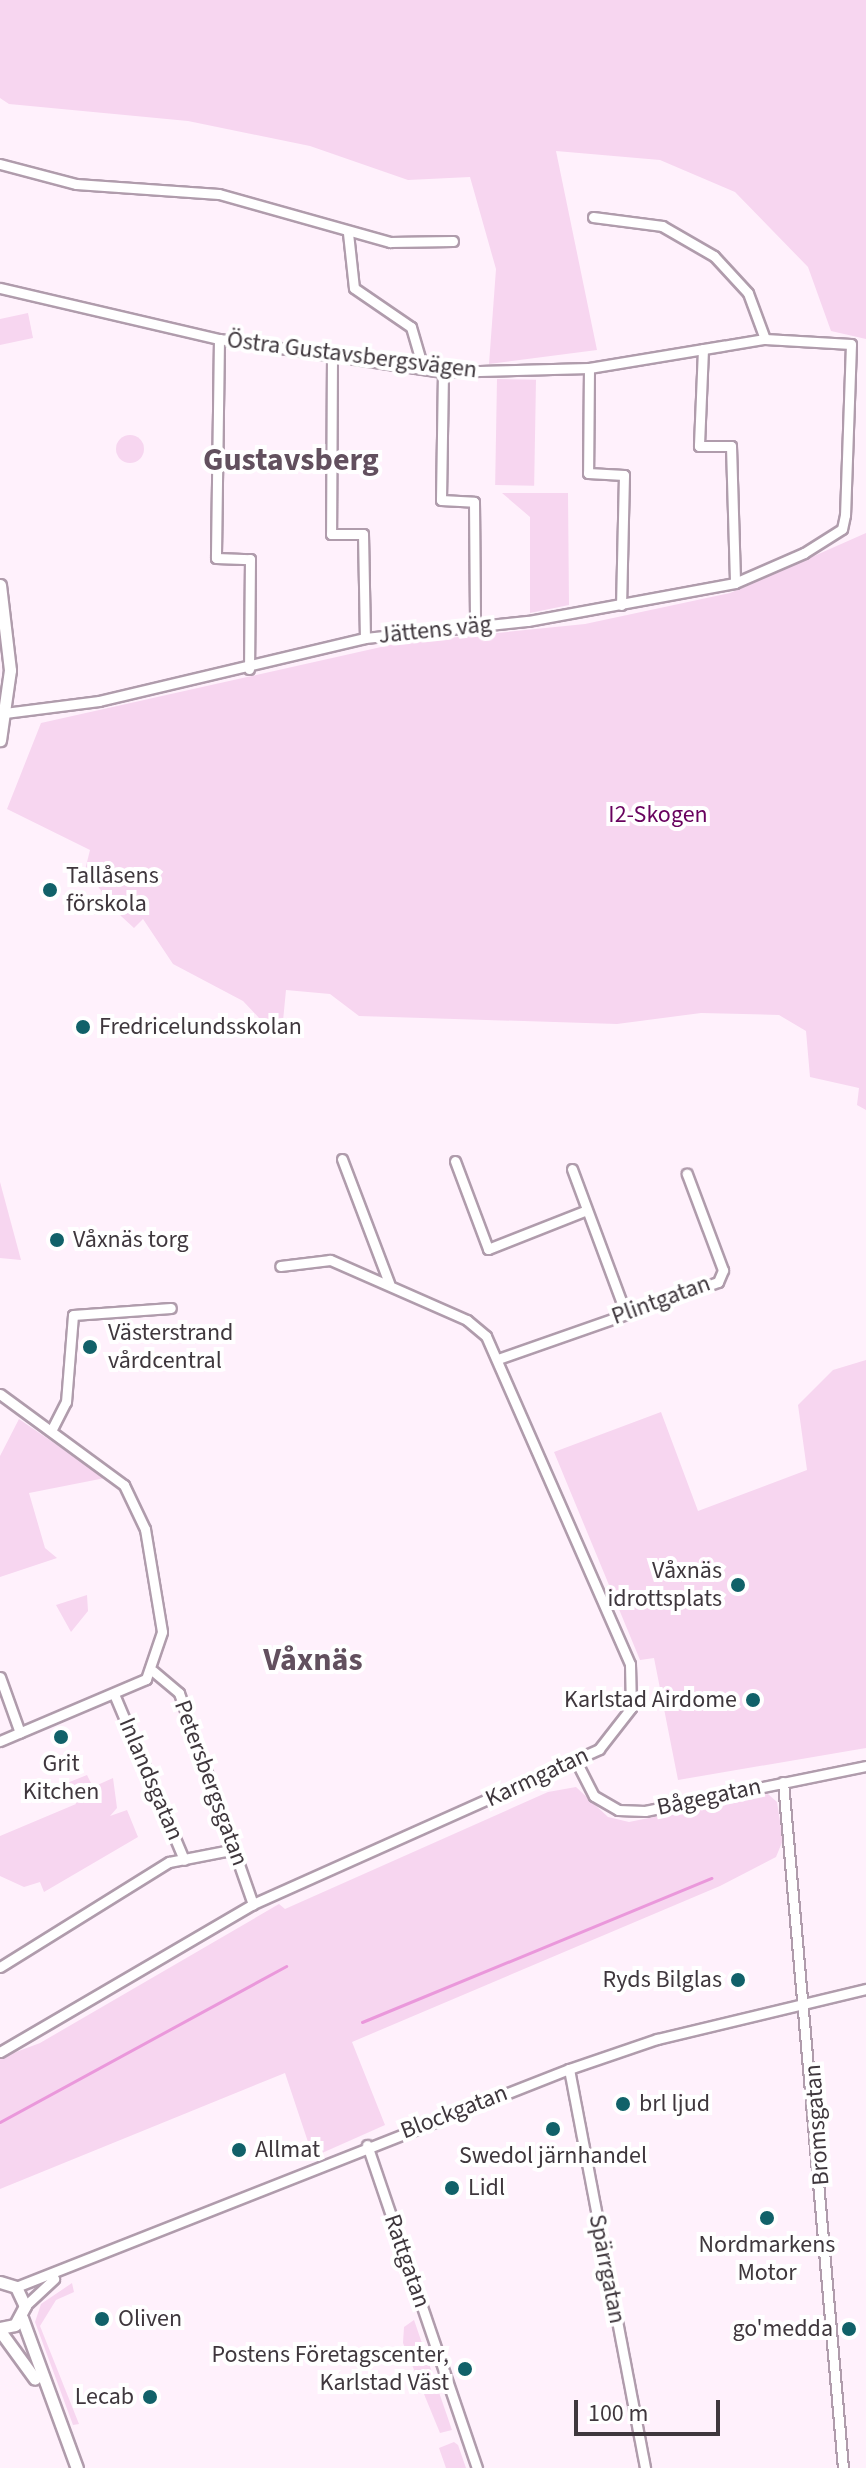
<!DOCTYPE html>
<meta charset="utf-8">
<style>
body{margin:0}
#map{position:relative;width:866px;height:2468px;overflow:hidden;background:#fff1fc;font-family:"Source Sans 3",sans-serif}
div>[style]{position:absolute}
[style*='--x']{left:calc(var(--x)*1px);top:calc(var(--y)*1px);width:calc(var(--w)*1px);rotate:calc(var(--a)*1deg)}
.green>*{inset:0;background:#f7d6f0;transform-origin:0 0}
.round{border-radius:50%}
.stream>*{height:3px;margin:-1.5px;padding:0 1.5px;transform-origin:1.5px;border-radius:1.5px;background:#ea98db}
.roads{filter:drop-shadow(2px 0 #b09cac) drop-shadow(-2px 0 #b09cac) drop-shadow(0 2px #b09cac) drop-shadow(0 -2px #b09cac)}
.minor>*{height:9px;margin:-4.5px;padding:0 4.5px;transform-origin:4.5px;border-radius:4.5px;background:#fff}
.tertiary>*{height:11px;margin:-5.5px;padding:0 5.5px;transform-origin:5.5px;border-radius:5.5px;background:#fff}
.dots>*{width:22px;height:22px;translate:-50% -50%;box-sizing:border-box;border:4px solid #fff;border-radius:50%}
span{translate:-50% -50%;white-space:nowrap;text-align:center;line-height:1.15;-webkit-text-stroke:8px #fff;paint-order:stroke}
.street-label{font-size:24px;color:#3f373d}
.park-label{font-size:24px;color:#68025e}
.poi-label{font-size:24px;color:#3f373d}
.left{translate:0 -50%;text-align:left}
.right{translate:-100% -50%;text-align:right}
.district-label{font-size:32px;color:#62505e;font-weight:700}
.scale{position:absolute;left:574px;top:2400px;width:146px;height:36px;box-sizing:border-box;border:4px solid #3f373d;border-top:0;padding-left:10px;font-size:24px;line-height:28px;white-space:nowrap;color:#3f373d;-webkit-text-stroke:6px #fff;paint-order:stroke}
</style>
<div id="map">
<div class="green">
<i style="clip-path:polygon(0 0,866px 0,866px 339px,831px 331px,808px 267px,735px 192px,660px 160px,556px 151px,597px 350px,489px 364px,496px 269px,470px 177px,408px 180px,310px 146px,188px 121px,9px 104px,0 98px)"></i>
<i style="clip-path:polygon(28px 313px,33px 338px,0 345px,0 319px)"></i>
<i style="left:497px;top:379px;width:39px;height:106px;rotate:1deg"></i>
<i class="round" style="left:116px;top:435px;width:28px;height:28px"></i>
<i style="clip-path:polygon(502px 493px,568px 493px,569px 605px,530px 613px,530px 517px)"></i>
<i style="clip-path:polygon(866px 533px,866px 1110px,857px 1105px,859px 1088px,810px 1077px,806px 1031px,779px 1015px,701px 1013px,617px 1024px,359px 1016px,330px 994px,286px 990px,283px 1021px,261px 1020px,243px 1001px,173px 964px,143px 919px,134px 928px,121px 916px,85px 870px,90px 850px,7px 809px,41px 723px,399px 643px,585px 624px,730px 593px)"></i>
<i style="clip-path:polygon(0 1182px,21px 1260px,0 1258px)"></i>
<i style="clip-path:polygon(866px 1360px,866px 1748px,678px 1780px,654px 1658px,640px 1660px,554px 1452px,661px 1412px,698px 1511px,807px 1470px,798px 1405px,833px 1370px)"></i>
<i style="clip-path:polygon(19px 1419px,105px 1478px,29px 1493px,45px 1548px,57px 1558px,0 1577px,0 1456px)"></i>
<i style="clip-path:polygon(87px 1595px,88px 1611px,71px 1632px,56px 1605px)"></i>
<i style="clip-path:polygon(87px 1775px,93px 1787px,113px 1778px,117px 1808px,110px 1816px,127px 1810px,138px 1837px,44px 1892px,40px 1882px,24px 1887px,0 1876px,0 1836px,76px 1804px,67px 1783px)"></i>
<i style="clip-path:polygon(576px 1787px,608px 1817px,629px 1822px,768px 1794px,777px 1802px,783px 1840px,776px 1857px,720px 1886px,352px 2042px,385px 2125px,313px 2157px,285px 2073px,0 2189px,0 2058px,40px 2043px,279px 1904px,285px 1909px,548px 1792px)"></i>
<i style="clip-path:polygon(72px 2283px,74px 2292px,56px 2300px,40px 2326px,79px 2424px,73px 2425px,35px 2322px,41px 2304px)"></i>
<i style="clip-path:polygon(414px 2320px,452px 2430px,440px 2433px,403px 2343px,404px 2327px)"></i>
<i style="clip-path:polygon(454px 2442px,458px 2445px,466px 2468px,446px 2468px,439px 2448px)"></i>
</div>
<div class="stream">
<i style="--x:362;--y:2022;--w:378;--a:-22.4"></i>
<i style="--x:0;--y:2122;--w:326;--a:-28.6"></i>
</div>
<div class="roads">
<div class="minor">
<i style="--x:0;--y:164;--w:79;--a:14.7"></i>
<i style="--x:76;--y:184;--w:143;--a:4"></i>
<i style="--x:219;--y:194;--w:178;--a:15.7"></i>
<i style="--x:390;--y:242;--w:63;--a:-0.9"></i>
<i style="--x:593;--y:217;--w:70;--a:7.4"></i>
<i style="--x:662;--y:226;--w:60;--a:30"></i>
<i style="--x:714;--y:256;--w:50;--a:47.4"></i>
<i style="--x:748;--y:293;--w:49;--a:69.7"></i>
<i style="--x:348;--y:233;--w:55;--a:83.8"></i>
<i style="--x:354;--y:288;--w:69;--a:34.4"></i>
<i style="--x:411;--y:327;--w:43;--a:73.7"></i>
<i style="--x:0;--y:288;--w:225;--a:13.1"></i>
<i style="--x:219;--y:339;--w:226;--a:8.4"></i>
<i style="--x:443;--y:372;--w:146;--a:-1.6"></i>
<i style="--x:589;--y:368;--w:178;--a:-9.4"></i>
<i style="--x:765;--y:339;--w:86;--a:3.3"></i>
<i style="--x:851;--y:344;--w:171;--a:92"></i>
<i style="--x:845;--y:515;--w:14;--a:102"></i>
<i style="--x:842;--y:529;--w:45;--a:147.7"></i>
<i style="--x:804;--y:553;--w:75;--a:156.5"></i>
<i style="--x:735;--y:583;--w:211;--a:169.6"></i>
<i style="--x:527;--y:621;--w:163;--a:174"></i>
<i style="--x:365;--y:638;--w:273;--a:166.7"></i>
<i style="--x:99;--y:701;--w:95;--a:172.7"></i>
<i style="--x:219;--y:339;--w:219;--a:90.8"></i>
<i style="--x:216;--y:558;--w:34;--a:2"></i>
<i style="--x:250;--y:559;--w:110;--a:90.5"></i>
<i style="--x:703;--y:349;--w:97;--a:92.4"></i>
<i style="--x:699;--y:446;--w:32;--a:0"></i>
<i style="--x:731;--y:446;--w:137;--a:88.3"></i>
<i style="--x:332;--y:356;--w:178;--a:90.3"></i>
<i style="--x:331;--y:534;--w:32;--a:0"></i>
<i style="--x:363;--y:534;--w:104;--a:88.9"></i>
<i style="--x:589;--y:368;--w:105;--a:90.5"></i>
<i style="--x:588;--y:473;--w:36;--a:3"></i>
<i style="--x:624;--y:475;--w:130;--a:91.3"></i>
<i style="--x:443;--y:372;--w:128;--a:90.9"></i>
<i style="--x:441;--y:500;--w:33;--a:3"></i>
<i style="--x:474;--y:502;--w:123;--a:89.5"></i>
<i style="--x:342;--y:1159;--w:133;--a:69.2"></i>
<i style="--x:455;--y:1161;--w:94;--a:69.4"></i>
<i style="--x:488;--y:1249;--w:106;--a:-21.5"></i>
<i style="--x:572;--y:1169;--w:155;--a:69.6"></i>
<i style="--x:498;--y:1359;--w:233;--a:-19.3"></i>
<i style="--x:718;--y:1282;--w:13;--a:-67"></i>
<i style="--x:723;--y:1270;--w:103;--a:-110.6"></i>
<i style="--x:0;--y:1394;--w:154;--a:36.3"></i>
<i style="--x:124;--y:1485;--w:49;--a:64.5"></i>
<i style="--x:145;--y:1529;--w:104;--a:80.6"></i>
<i style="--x:162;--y:1632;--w:50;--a:108.8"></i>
<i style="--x:146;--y:1679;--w:159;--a:157"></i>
<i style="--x:52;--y:1429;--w:30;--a:-63"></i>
<i style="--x:66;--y:1402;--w:87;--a:-85.4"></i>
<i style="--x:73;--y:1315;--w:98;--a:-4.1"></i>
<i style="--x:153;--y:1671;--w:34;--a:40"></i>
<i style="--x:179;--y:1693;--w:224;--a:70.7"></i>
<i style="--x:0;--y:1677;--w:59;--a:70.3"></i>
<i style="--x:114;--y:1694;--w:180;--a:67.1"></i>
<i style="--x:576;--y:1761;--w:39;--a:63"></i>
<i style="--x:594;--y:1796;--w:28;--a:30"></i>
<i style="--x:618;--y:1810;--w:27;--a:2"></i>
<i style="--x:645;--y:1811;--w:226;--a:-11.5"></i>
<i style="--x:783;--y:1782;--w:689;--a:85"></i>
<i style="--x:0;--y:1967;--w:199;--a:-31.9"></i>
<i style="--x:169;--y:1862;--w:68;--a:-11"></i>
<i style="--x:0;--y:2052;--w:293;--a:-30.3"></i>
<i style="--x:253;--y:1904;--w:379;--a:-24.1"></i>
<i style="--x:599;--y:1749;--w:52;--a:-52"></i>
<i style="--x:631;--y:1708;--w:44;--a:-91.3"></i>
<i style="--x:630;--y:1664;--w:358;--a:-113.7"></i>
<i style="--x:486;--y:1336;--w:25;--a:-140"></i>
<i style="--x:467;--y:1320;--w:150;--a:-156.3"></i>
<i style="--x:330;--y:1260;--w:50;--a:173.2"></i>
<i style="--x:569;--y:2069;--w:406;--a:79.2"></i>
<i style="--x:367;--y:2145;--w:341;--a:71.2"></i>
<i style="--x:16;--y:2287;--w:594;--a:-21.52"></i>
<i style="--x:569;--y:2069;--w:93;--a:-18.8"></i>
<i style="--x:657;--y:2039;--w:215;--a:-13.5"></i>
<i style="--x:25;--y:2306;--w:40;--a:-43"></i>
</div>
<div class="tertiary">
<i style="--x:0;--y:585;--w:86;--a:83.3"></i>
<i style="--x:10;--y:670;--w:71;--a:98.1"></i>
<i style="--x:0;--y:2282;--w:17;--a:17"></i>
<i style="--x:16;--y:2287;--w:21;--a:65"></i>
<i style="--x:25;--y:2306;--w:21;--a:118"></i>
<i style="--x:15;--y:2325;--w:15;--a:169"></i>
<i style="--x:22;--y:2318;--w:160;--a:69.9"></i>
<i style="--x:0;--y:2331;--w:59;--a:53.9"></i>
</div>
</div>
<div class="dots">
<i style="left:50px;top:890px;background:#116169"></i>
<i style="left:83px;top:1027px;background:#116169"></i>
<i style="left:57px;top:1240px;background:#116169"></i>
<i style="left:90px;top:1347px;background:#116169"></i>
<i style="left:738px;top:1585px;background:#116169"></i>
<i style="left:753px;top:1700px;background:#116169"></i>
<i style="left:61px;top:1737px;background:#116169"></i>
<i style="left:738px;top:1980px;background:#116169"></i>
<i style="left:623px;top:2104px;background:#116169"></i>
<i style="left:553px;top:2129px;background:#116169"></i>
<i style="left:239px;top:2150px;background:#116169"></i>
<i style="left:452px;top:2188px;background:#116169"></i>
<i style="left:767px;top:2218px;background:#116169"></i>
<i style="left:102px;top:2319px;background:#116169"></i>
<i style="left:849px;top:2329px;background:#116169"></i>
<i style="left:465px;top:2369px;background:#116169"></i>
<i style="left:150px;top:2397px;background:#116169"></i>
</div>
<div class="street-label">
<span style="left:352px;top:355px;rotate:7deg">Östra Gustavsbergsvägen</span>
<span style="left:435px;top:630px;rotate:-6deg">Jättens väg</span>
<span style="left:661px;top:1300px;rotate:-20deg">Plintgatan</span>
<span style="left:537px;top:1777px;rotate:-25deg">Karmgatan</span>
<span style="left:151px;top:1779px;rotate:67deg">Inlandsgatan</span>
<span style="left:211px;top:1783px;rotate:70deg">Petersbergsgatan</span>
<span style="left:709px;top:1797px;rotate:-12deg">Bågegatan</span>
<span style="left:454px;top:2112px;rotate:-21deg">Blockgatan</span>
<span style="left:817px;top:2125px;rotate:-94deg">Bromsgatan</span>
<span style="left:407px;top:2261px;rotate:71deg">Rattgatan</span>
<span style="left:607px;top:2269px;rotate:79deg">Spärrgatan</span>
</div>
<div class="park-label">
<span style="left:658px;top:815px">I2-Skogen</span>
</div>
<div class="poi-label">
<span class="left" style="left:66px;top:890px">Tallåsens<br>förskola</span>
<span class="left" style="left:99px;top:1027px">Fredricelundsskolan</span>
<span class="left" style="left:73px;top:1240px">Våxnäs torg</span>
<span class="left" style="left:108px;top:1347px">Västerstrand<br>vårdcentral</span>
<span class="right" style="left:722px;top:1585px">Våxnäs<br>idrottsplats</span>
<span class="right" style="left:737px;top:1700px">Karlstad Airdome</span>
<span style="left:61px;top:1778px">Grit<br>Kitchen</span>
<span class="right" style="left:722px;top:1980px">Ryds Bilglas</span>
<span class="left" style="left:639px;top:2104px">brl ljud</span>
<span class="left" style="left:255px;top:2150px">Allmat</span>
<span style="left:553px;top:2156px">Swedol järnhandel</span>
<span class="left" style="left:468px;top:2188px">Lidl</span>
<span style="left:767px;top:2259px">Nordmarkens<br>Motor</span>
<span class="left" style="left:118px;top:2319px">Oliven</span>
<span class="right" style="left:833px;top:2329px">go'medda</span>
<span class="right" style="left:449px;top:2369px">Postens Företagscenter,<br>Karlstad Väst</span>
<span class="right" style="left:134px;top:2397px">Lecab</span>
</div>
<div class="district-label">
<span style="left:291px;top:460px">Gustavsberg</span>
<span style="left:313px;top:1660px">Våxnäs</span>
</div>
<div class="scale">100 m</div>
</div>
